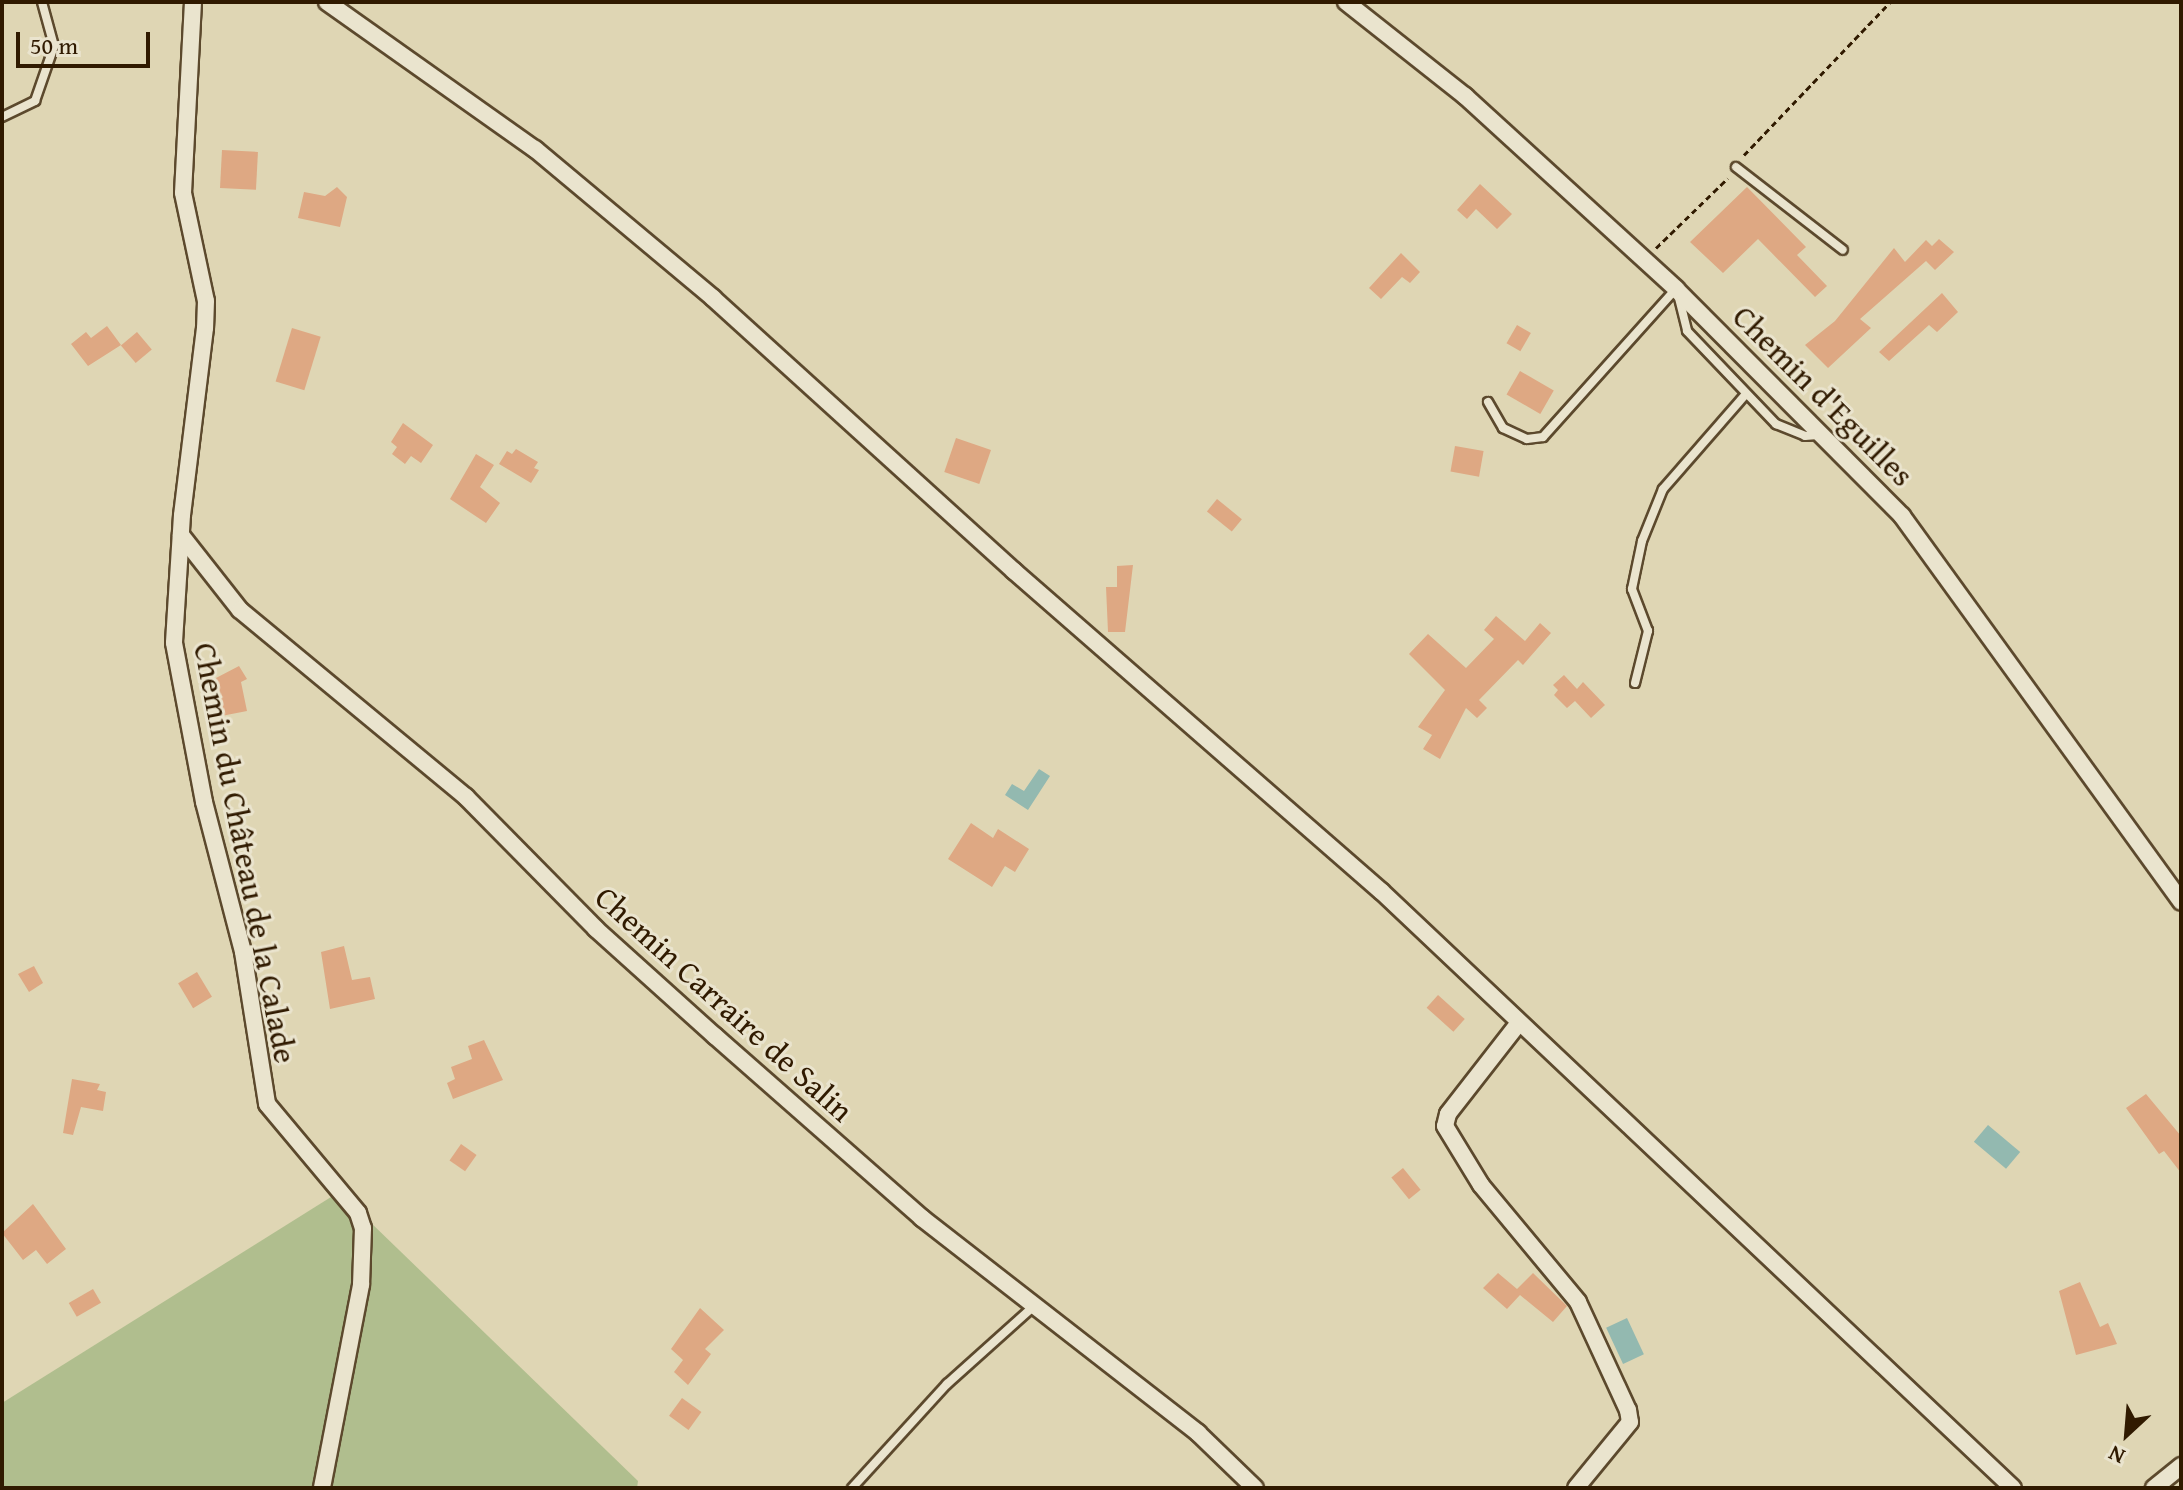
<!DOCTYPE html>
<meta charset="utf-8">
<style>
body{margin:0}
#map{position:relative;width:2183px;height:1490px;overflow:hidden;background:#dfd6b4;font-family:"Gentium Book Plus",serif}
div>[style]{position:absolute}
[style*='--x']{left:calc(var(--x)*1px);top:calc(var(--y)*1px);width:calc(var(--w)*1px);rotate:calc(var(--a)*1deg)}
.green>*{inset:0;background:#b0be8e}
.water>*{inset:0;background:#93b9b0;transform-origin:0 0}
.building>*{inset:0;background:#dea883;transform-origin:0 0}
.path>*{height:3px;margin-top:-1.5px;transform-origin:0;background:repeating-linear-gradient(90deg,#301a00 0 6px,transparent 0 10px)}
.roads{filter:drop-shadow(2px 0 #5c492d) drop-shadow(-2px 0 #5c492d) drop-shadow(0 2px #5c492d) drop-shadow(0 -2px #5c492d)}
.service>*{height:8px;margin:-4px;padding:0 4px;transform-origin:4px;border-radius:4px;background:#eae4ce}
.minor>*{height:16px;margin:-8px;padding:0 8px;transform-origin:8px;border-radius:8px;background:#eae4ce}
span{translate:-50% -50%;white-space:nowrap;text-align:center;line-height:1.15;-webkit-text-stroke:6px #eae4ce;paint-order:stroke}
.street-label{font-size:32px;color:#301a00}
.frame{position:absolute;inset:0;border:4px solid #301a00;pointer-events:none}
.north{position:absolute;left:2087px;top:1394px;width:80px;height:80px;-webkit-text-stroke:6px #eae4ce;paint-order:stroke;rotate:206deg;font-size:22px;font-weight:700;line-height:32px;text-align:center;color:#301a00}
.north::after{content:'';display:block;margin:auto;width:28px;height:36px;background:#301a00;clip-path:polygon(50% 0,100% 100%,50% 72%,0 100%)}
.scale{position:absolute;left:16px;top:32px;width:134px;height:36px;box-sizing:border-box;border:4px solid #301a00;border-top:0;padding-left:10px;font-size:24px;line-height:28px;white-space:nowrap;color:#301a00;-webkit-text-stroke:6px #eae4ce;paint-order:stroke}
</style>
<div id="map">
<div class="green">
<i style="clip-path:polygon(339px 1192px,638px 1481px,637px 1488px,2px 1488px,2px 1403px)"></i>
</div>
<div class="water">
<i style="clip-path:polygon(1039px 769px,1050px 776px,1028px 810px,1005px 795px,1012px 784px,1024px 791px)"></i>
<i style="left:1988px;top:1125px;width:42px;height:22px;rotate:40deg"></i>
<i style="left:1627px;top:1318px;width:40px;height:23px;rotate:65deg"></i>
</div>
<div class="building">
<i style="left:222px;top:150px;width:36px;height:38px;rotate:3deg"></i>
<i style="clip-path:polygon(1480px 184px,1512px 214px,1497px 229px,1476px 209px,1467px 219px,1457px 210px)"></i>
<i style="clip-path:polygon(337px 187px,347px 197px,340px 227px,298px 218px,304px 192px,325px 196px)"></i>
<i style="clip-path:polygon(1747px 187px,1806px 247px,1797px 255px,1827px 286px,1815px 297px,1758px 239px,1723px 273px,1690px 242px)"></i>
<i style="clip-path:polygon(1939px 239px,1954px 252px,1935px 270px,1926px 261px,1860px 319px,1871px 328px,1828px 368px,1805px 345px,1835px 321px,1894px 248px,1905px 262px,1926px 240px,1932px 246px)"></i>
<i style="clip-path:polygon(1401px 253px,1420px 272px,1410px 283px,1402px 277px,1381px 299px,1369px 288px)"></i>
<i style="clip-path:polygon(1942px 293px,1958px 312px,1937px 332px,1929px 325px,1889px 361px,1879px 352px)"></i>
<i style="left:1517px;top:325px;width:16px;height:21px;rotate:30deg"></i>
<i style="clip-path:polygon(107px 326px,121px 345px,88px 366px,71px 344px,86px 332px,91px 338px)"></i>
<i style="left:292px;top:328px;width:30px;height:56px;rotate:17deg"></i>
<i style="left:137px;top:332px;width:23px;height:21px;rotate:50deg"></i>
<i style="left:1520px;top:371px;width:39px;height:27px;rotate:30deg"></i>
<i style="clip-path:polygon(403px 423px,433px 445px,421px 463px,411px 456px,405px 464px,392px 454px,397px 447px,391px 442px)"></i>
<i style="left:956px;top:438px;width:37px;height:36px;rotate:19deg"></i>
<i style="left:1455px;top:446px;width:29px;height:26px;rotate:10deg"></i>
<i style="clip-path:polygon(516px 449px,538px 462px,534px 468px,539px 470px,531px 483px,499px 464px,507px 451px,512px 454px)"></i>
<i style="clip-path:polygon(476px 454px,494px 465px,480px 487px,500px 503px,486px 523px,450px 499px)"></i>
<i style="left:1217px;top:499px;width:32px;height:16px;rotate:39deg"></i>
<i style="clip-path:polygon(1133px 565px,1125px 632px,1108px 632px,1106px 587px,1117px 587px,1117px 566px)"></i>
<i style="clip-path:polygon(1496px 616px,1525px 641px,1540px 623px,1551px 633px,1523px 665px,1518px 660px,1479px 700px,1487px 708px,1477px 718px,1466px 708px,1440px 759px,1423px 749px,1432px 735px,1418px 727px,1445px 690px,1409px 654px,1428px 634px,1466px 668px,1494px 639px,1484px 630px)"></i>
<i style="clip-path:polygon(239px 666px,247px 679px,241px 682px,247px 711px,211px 718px,207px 698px,219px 695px,216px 678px)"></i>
<i style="clip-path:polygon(1564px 675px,1577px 689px,1583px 682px,1605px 705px,1591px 718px,1575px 701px,1567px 708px,1554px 695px,1558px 690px,1553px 685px)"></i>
<i style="clip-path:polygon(971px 823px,993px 838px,998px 829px,1029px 849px,1015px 872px,1005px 866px,992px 887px,948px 859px)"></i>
<i style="clip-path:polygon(344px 946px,352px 980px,370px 977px,375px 999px,330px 1009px,321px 952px)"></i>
<i style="clip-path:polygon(34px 966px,43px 983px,29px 992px,18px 974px)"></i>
<i style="left:197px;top:972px;width:29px;height:22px;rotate:59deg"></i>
<i style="left:1438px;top:995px;width:36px;height:17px;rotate:42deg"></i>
<i style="clip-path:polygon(484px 1040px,503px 1080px,453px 1099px,447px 1083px,455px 1079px,451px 1067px,472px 1059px,468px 1046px)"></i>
<i style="clip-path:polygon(72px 1079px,100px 1084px,97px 1090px,106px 1092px,103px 1111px,81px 1107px,73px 1135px,63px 1133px)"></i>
<i style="clip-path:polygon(2146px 1094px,2181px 1136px,2181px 1173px,2164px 1151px,2159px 1154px,2126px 1108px)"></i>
<i style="left:461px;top:1144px;width:19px;height:20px;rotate:35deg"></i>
<i style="left:1403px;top:1168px;width:28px;height:15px;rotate:51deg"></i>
<i style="clip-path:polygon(33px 1204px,66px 1249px,47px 1264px,36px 1250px,23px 1260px,2px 1233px)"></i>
<i style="clip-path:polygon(1498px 1273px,1517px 1289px,1533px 1273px,1567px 1306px,1553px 1322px,1520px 1295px,1507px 1309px,1483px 1288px)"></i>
<i style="clip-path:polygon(2080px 1282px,2100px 1327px,2108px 1323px,2117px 1344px,2076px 1355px,2059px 1291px)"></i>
<i style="left:93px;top:1289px;width:16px;height:28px;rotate:60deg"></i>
<i style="clip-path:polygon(700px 1308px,724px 1330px,705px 1349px,711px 1354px,688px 1385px,674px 1372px,683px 1360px,671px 1349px)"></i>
<i style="left:682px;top:1398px;width:24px;height:22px;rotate:36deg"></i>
</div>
<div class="path">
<i style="--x:1744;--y:155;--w:211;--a:-46.3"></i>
<i style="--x:1656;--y:248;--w:100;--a:-44.2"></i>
</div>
<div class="roads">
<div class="service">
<i style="--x:2;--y:117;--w:37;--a:-26"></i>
<i style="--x:35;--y:101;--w:58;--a:-70.9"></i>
<i style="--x:54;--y:46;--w:46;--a:-105.3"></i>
<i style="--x:1736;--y:167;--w:135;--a:37.8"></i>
<i style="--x:1678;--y:294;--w:38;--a:76"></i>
<i style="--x:1687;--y:331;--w:129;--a:46.3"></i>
<i style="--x:1776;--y:424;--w:31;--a:22"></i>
<i style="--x:1805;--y:436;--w:16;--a:-4"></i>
<i style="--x:1488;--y:402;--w:30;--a:60"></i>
<i style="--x:1503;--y:428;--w:26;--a:25"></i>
<i style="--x:1527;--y:439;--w:16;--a:-7"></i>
<i style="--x:1543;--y:437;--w:199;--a:-48.1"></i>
<i style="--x:1635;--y:683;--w:54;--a:-76"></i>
<i style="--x:1648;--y:631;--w:45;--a:-110.9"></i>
<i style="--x:1632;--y:589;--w:49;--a:-78.2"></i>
<i style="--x:1642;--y:541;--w:56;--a:-68"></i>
<i style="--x:1663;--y:489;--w:126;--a:-48.9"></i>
<i style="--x:852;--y:1488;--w:141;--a:-47.6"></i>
<i style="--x:947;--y:1384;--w:117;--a:-41.9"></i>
</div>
<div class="minor">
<i style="--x:193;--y:2;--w:191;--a:93"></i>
<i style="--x:183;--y:193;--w:110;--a:78"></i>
<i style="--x:206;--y:301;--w:27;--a:92"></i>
<i style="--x:205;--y:328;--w:188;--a:97"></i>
<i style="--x:182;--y:515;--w:128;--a:93.6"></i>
<i style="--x:174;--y:643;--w:162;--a:79.3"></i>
<i style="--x:204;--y:802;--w:155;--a:75.4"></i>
<i style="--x:243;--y:952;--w:154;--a:81"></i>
<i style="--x:267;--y:1104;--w:142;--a:50.1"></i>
<i style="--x:358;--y:1213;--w:16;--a:72"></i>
<i style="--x:363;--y:1228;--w:57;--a:92"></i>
<i style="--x:361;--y:1285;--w:207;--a:100.9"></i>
<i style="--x:327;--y:2;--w:255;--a:35.3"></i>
<i style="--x:535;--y:149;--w:232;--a:39.9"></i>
<i style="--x:713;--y:298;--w:406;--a:42.2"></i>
<i style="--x:1014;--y:571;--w:487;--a:41.1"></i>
<i style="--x:1381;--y:891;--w:869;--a:43.37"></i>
<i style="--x:1346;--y:2;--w:152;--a:38.3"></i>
<i style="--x:1465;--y:96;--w:286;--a:42.4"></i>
<i style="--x:1676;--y:289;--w:320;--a:45.1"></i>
<i style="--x:1902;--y:516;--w:476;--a:54.1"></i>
<i style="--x:181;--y:535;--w:95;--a:51.8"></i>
<i style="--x:240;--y:610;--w:293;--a:39.6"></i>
<i style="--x:466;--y:797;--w:185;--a:45.4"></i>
<i style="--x:596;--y:929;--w:160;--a:42"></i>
<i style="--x:715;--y:1036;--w:276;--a:41.3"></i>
<i style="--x:922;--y:1218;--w:350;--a:37.9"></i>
<i style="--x:1198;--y:1433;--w:79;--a:44"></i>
<i style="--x:1518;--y:1024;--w:114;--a:127.9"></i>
<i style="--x:1448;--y:1114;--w:12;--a:104"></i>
<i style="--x:1445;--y:1126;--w:69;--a:58.6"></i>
<i style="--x:1481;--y:1185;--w:152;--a:50.3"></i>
<i style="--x:1578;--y:1302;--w:119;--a:65.2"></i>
<i style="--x:1628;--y:1410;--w:12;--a:81"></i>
<i style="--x:1630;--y:1422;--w:85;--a:129.3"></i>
<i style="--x:2154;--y:1488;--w:35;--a:-39"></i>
</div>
</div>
<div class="street-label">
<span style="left:1823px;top:396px;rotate:45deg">Chemin d'Eguilles</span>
<span style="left:245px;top:853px;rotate:79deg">Chemin du Château de la Calade</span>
<span style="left:724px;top:1004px;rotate:42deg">Chemin Carraire de Salin</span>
</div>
<div class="frame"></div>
<div class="north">N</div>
<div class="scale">50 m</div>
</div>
